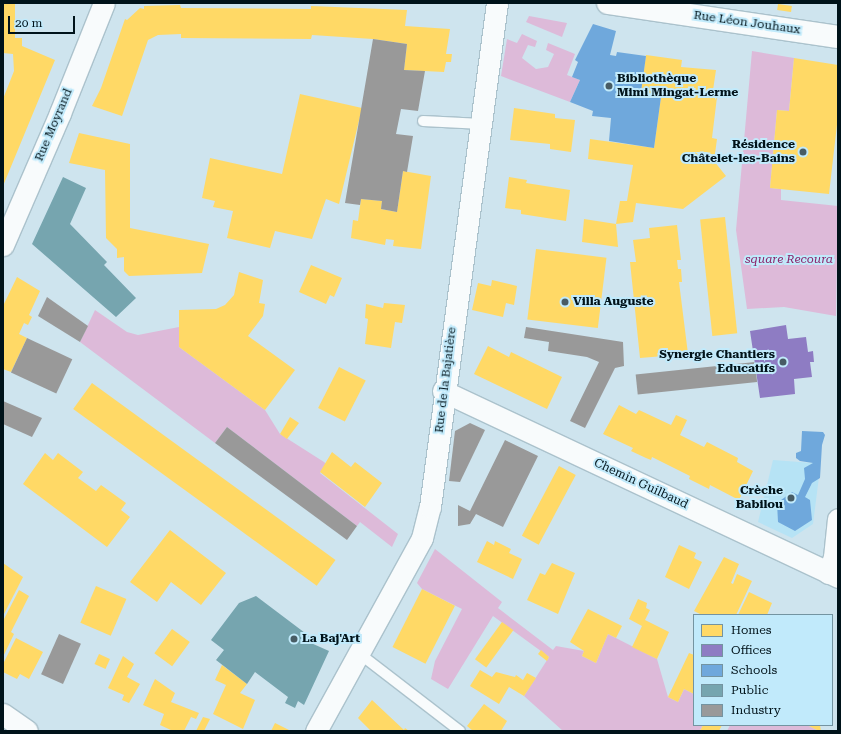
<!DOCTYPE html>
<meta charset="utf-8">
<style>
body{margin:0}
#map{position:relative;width:841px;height:734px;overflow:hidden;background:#cee4ee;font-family:"Roboto Serif",serif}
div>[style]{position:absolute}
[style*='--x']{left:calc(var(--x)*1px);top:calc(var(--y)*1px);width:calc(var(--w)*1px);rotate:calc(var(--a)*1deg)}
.built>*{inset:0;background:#b6e3f5}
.green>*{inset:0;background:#ddbad9}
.homes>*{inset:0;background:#ffd966;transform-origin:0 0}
.offices>*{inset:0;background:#8e7cc3}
.schools>*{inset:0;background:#6fa8dc}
.public>*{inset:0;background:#76a5af}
.industry>*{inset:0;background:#999;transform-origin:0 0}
.roads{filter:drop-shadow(1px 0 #abc2cc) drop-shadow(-1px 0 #abc2cc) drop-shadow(0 1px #abc2cc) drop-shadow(0 -1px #abc2cc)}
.lane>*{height:10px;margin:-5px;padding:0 5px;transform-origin:5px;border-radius:5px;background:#f8fbfc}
.street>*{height:21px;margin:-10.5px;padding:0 10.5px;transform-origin:10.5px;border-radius:10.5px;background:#f8fbfc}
.secondary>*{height:22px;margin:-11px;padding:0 11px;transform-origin:11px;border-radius:11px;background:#f8fbfc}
.dots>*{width:11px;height:11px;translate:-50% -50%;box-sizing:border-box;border:2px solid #c1eafb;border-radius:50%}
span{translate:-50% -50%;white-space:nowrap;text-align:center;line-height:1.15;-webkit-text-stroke:4px #c1eafb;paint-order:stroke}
.street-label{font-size:12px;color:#00131a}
.poi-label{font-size:12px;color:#00131a;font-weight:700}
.left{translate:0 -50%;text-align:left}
.right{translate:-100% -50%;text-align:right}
.park-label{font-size:12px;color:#8a236a;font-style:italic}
.frame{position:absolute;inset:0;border:4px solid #00131a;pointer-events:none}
.legend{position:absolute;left:693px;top:614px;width:140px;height:112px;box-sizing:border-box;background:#c1eafb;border:1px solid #7494a1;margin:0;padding:5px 7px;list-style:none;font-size:12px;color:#00131a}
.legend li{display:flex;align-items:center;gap:8px;height:20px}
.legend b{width:20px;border:1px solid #7494a1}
.scale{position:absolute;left:8px;top:16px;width:67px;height:18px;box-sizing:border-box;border:2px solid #00131a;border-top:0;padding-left:5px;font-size:12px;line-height:14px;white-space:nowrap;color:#00131a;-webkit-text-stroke:3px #c1eafb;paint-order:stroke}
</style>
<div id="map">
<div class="built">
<i style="clip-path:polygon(773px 460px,813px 463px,820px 469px,813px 524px,792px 538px,758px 522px)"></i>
</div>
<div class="green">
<i style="clip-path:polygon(529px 16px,567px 23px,562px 37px,526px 22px)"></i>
<i style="clip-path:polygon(522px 34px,537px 41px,535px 47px,528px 45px,522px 58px,536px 69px,548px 67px,554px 54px,546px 50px,548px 43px,575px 54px,567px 75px,580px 80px,570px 102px,501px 76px,507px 39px,517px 43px)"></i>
<i style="clip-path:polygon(752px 51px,794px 58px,789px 111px,777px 110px,770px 188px,781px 189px,781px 200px,838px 206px,836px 316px,784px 307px,747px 309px,736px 230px)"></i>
<i style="clip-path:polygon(95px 310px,127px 332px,138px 335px,179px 327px,179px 347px,265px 410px,280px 434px,324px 462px,326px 464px,320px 473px,398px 534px,392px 547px,360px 522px,357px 526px,227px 427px,215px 443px,80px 342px)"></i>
<i style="clip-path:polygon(435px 549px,502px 602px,498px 608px,553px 650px,556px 646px,584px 651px,582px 656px,596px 663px,608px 634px,657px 659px,668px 697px,678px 702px,684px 689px,694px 694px,694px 725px,703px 725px,700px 731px,563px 731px,524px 696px,549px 657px,493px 616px,448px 689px,431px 679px,435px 661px,462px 609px,422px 589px,417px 583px)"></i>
<i style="clip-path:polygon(730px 725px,807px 725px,819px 731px,727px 731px)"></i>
</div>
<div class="homes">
<i style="clip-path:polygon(3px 3px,15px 3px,15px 38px,22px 38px,22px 46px,55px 60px,3px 186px,3px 99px,14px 71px,13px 54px,3px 53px)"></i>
<i style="left:778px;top:4px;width:14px;height:6px;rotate:8deg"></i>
<i style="clip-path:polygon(180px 5px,181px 8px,311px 9px,311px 6px,407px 10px,405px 26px,450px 29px,446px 54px,452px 54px,451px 62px,446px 62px,444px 72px,404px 70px,407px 44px,373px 39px,312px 35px,311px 39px,181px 38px,181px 34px,158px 35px,148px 40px,122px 116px,92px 106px,101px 88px,125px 19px,127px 20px,140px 8px,144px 9px,144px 6px)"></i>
<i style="clip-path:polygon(646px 55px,682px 60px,681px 67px,716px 70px,712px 97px,717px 97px,712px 138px,717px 139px,714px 161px,726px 176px,683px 209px,636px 203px,633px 222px,616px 224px,620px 201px,627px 201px,633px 165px,588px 159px,590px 139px,654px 148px,661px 97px,641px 92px)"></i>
<i style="clip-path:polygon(794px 58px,838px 65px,838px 116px,829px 194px,770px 188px,777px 110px,789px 111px)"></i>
<i style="clip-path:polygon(300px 94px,362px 108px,339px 204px,326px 199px,312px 239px,275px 231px,270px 248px,227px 238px,233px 211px,213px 207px,215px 201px,202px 198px,210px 158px,282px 174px)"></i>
<i style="clip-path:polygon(514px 108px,555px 114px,555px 118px,575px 120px,571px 152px,550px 149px,550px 144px,510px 140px)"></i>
<i style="clip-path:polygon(79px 133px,130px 144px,130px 228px,209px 244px,202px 273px,129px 276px,124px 271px,124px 257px,117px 258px,117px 249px,106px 238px,105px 170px,69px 163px)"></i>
<i style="clip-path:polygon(403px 171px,431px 176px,421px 249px,393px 246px,394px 240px,386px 239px,385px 245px,351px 238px,353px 220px,358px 221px,361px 199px,382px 201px,381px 209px,397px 212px)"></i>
<i style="clip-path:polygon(509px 177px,527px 180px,526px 183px,570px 190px,566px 221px,521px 214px,521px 210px,505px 208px)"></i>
<i style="left:725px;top:217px;width:117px;height:25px;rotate:84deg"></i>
<i style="clip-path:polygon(584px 219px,616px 224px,618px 247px,582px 242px)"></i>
<i style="clip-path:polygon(677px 225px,681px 260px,677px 260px,678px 269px,681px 269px,682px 282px,679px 282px,688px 354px,640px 358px,630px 262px,636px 262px,633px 240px,650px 238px,649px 228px)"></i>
<i style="left:536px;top:249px;width:71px;height:71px;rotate:7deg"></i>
<i style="clip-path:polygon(311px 265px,342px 278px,334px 297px,330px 295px,326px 304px,299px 292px)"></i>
<i style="clip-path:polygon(239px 272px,263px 280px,259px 303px,265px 304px,263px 316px,248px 336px,295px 370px,265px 410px,179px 347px,179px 310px,216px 309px,225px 305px,234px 295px)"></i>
<i style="clip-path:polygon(17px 277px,40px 291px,29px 315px,32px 317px,28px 325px,24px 323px,19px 334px,27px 338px,11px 372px,3px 369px,3px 306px)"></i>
<i style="clip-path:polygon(492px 280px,517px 286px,514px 305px,506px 303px,503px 317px,472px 310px,478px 283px,491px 286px)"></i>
<i style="clip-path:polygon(384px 303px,405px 305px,402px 323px,395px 322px,391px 348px,365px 344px,368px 319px,365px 318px,366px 304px,383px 308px)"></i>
<i style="clip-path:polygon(488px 346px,509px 357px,511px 352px,562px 377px,547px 409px,474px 374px)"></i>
<i style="left:339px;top:367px;width:30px;height:46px;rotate:27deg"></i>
<i style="left:92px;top:383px;width:301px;height:32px;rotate:36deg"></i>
<i style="clip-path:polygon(619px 405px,636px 414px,639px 410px,671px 425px,676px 415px,687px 420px,680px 435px,704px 447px,707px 442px,738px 458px,737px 462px,753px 471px,739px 500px,710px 485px,709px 489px,689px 479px,690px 476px,652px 457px,651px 460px,646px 458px,631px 451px,633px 448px,603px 434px)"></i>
<i style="clip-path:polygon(290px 417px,299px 423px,287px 439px,280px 434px)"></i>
<i style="clip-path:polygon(332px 452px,351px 467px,355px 462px,382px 483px,365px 507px,320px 472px)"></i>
<i style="clip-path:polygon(45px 453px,53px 460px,58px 453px,83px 472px,78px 478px,96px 491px,101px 485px,126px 503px,121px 510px,130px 517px,107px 547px,23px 484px)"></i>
<i style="left:559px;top:466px;width:19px;height:79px;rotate:28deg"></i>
<i style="clip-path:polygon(170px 530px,226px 573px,201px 605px,171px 582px,157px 602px,130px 582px)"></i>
<i style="clip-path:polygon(487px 541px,494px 545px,495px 541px,511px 549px,509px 553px,522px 559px,513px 579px,477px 562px)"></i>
<i style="clip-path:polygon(679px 545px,696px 553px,694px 558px,702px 562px,689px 589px,665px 577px)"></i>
<i style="clip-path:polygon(724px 557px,739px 564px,731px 583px,733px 584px,737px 574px,752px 581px,736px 615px,702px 615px,694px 611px)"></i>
<i style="clip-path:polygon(3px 563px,23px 577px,3px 616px)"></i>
<i style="clip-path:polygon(552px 563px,575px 573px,558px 614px,527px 600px,540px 573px,545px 575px)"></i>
<i style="left:96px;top:586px;width:33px;height:40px;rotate:23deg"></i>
<i style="left:422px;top:589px;width:37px;height:65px;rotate:27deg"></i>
<i style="clip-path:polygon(19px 590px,29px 596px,11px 632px,14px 634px,3px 657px,3px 621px)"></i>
<i style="clip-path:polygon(749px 592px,772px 603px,767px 615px,738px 615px)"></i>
<i style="clip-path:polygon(638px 599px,647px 603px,646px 608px,650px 610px,645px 620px,669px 632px,657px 659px,632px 647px,642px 626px,629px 619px)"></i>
<i style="clip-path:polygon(588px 609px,622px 626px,616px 638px,608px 634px,596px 663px,582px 656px,584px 651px,570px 642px)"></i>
<i style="left:502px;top:622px;width:14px;height:46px;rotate:36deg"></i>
<i style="left:172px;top:629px;width:22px;height:30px;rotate:36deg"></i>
<i style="clip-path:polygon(16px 638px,43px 652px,29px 679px,20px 674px,17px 679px,3px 672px,3px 664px)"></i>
<i style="clip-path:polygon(541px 650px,549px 657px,547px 661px,538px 654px)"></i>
<i style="clip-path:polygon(689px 653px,694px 655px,694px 694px,684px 689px,678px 702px,668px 697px)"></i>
<i style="left:99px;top:654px;width:12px;height:11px;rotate:24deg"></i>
<i style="clip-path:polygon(123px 656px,134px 664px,127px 677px,140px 684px,129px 703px,122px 700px,124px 695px,108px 688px)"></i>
<i style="clip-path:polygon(222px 665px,247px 684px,240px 693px,255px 700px,243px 729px,213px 714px,226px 685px,215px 680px)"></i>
<i style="clip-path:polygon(480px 670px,492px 677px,496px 672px,515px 677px,516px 675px,523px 680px,527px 673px,536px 678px,524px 696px,509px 687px,499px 704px,470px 686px)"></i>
<i style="clip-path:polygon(155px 679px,175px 693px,171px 702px,199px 713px,196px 719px,191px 717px,184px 731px,173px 731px,160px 725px,164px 714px,143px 705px)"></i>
<i style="clip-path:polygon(372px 700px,404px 730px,405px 728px,409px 731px,371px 731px,358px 718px)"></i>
<i style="clip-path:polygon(484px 704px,507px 721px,501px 731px,473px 731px,467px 726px)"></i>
<i style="clip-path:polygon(203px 717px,210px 719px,204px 731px,196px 731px)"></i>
<i style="clip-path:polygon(275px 723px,291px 731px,271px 731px)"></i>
<i style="clip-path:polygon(703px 725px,722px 725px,719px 731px,700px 731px)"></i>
<i style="clip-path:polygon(807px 725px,820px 725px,821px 731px,819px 731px)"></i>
</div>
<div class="offices">
<i style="clip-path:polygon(786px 325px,788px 339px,806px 337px,808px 352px,813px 351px,814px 362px,810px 362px,812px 377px,794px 379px,795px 394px,760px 398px,750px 331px)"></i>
</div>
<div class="schools">
<i style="clip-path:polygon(593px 24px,616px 31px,610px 55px,616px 56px,617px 52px,646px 56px,641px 92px,661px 97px,654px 148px,609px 141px,611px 118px,592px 116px,593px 111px,570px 102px,580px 80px,572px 77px,578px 62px,575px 60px)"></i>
<i style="clip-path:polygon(802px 431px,823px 432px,825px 435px,822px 445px,820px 478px,812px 483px,805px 497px,810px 500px,812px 520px,795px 531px,778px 522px,777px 503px,792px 492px,798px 495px,805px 479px,804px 468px,813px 463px,800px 461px,796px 458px,796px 453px,801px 451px)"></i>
</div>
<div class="public">
<i style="clip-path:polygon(63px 177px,86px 188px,70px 224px,107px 262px,104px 265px,136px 298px,116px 317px,32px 244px)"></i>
<i style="clip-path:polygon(256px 596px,313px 639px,311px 643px,329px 651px,304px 705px,298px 701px,295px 708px,285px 703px,288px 697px,255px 672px,247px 684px,216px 660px,224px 650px,211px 640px,239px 603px)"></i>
</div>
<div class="industry">
<i style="clip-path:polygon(373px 39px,407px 44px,404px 70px,425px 71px,418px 111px,401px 109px,396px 134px,413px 136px,407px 172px,403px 171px,397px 212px,381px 209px,382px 201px,361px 199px,360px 205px,345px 203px)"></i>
<i style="clip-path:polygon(47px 297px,88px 326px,80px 342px,38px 316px)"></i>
<i style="clip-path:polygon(526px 327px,623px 342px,624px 366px,615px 368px,585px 428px,570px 421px,599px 362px,587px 357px,548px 351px,549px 342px,524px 338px)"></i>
<i style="left:27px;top:338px;width:50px;height:38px;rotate:25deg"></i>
<i style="left:755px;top:362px;width:20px;height:120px;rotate:84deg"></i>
<i style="clip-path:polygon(3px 401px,42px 418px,32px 437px,3px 424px)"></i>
<i style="clip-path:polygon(470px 423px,485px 430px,460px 482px,449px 481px,455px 431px)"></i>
<i style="clip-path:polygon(227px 427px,357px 526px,347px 540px,215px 443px)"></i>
<i style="clip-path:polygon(505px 440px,538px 456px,503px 527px,476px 514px,470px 524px,458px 526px,458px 505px,470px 511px)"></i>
<i style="left:59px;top:634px;width:24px;height:44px;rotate:24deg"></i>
</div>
<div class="roads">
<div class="lane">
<i style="--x:423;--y:121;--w:59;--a:2.9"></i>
<i style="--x:360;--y:654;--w:126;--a:37.6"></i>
</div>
<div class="street">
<i style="--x:3;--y:245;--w:144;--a:-66.6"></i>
<i style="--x:60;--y:113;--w:118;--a:-68.2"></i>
<i style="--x:443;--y:391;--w:437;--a:25.2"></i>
<i style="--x:828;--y:573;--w:17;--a:-69"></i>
<i style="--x:834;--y:557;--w:38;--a:-84"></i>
<i style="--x:3;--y:714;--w:29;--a:35"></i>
<i style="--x:316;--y:731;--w:220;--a:-61.2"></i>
<i style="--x:422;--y:538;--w:32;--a:-76"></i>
<i style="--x:430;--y:507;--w:508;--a:-82.43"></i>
</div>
<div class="secondary">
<i style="--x:608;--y:3;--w:232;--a:8.4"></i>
</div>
</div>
<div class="dots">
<i style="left:609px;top:86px;background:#485c64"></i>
<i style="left:803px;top:152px;background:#485c64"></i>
<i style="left:565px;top:302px;background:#485c64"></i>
<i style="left:783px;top:362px;background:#485c64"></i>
<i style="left:791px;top:498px;background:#485c64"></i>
<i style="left:294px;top:639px;background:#485c64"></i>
</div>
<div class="street-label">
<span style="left:747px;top:23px;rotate:8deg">Rue Léon Jouhaux</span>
<span style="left:54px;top:125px;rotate:-67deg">Rue Moyrand</span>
<span style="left:446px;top:380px;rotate:-83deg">Rue de la Bajatière</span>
<span style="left:641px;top:484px;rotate:25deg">Chemin Guilbaud</span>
</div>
<div class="poi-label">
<span class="left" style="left:617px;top:86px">Bibliothèque<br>Mimi Mingat-Lerme</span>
<span class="right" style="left:795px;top:152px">Résidence<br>Châtelet-les-Bains</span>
<span class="left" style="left:573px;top:302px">Villa Auguste</span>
<span class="right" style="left:775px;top:362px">Synergie Chantiers<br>Educatifs</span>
<span class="right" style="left:783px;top:498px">Crèche<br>Babilou</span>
<span class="left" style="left:302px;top:639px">La Baj'Art</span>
</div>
<div class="park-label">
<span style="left:789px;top:260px">square Recoura</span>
</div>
<div class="frame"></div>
<ul class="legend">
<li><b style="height:11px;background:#ffd966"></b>Homes</li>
<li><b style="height:11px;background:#8e7cc3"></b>Offices</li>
<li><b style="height:11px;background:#6fa8dc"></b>Schools</li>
<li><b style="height:11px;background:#76a5af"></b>Public</li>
<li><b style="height:11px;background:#999"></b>Industry</li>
</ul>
<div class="scale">20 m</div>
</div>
